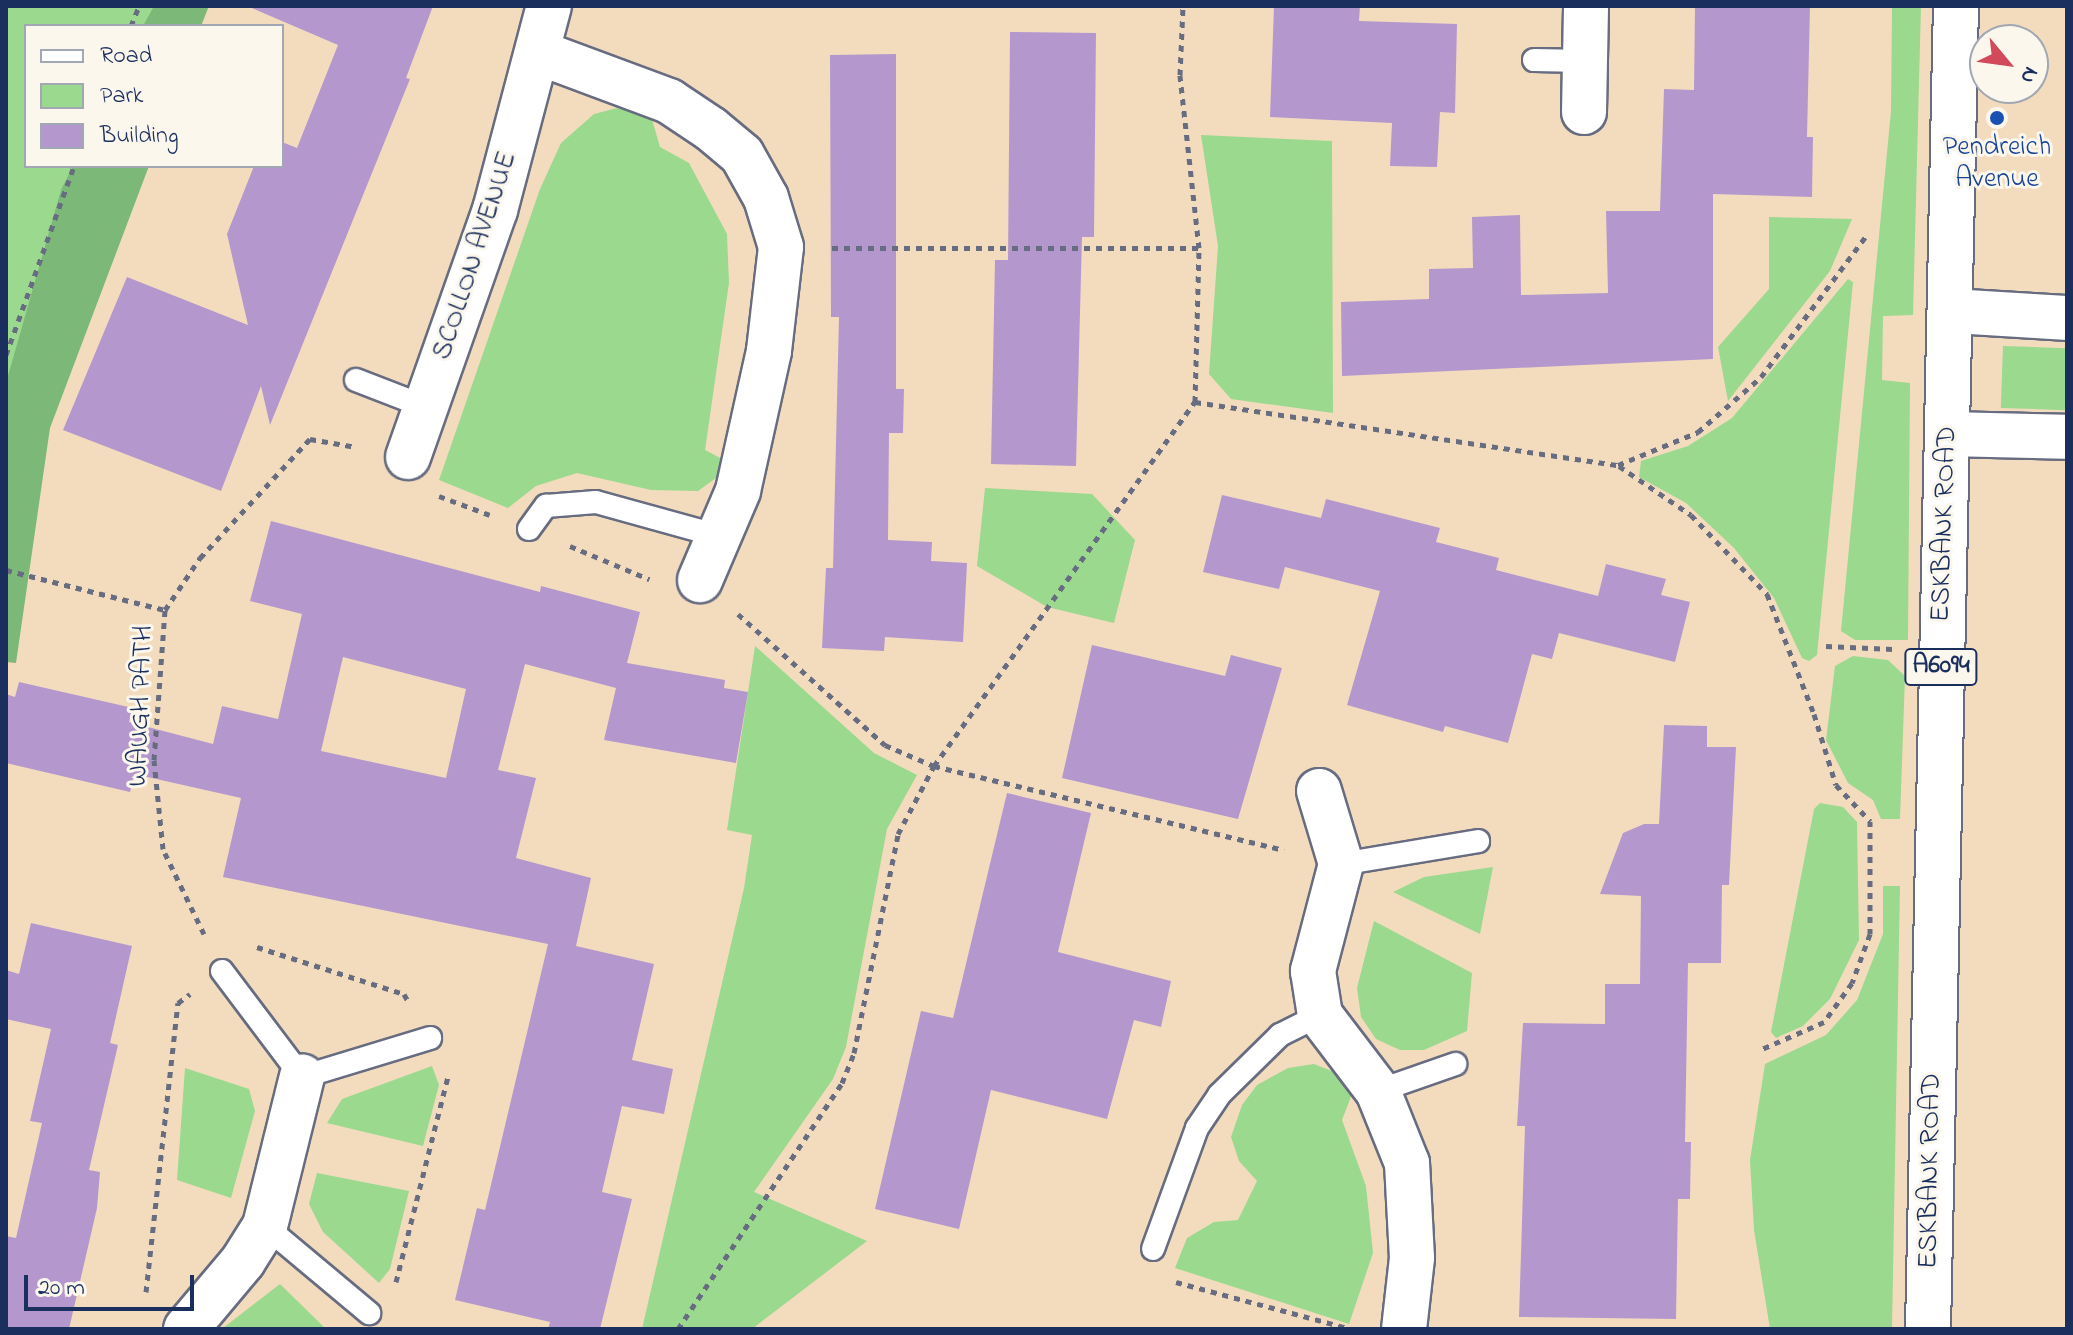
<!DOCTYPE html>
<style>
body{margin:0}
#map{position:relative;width:2073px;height:1335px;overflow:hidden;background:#f3dcbe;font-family:"Indie Flower",sans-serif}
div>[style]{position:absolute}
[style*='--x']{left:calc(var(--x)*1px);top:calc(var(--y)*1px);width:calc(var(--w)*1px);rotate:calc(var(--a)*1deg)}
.green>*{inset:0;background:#9bd98e;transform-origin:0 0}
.forest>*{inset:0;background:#7cb979}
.building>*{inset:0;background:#b498cd}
.path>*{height:5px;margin-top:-2.5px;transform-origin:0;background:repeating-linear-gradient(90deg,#676c80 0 6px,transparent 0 12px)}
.roads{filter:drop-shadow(2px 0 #676c80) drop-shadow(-2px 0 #676c80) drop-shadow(0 2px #676c80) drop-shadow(0 -2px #676c80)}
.service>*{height:22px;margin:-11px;padding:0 11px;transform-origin:11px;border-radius:11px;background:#fff}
.minor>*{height:44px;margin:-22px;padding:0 22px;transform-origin:22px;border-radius:22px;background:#fff}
.primary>*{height:44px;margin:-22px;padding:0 22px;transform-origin:22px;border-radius:22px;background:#fff}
.dots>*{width:22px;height:22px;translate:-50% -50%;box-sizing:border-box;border:4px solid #fbf7ec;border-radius:50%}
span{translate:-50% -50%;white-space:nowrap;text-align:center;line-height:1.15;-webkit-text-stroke:6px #fbf7ec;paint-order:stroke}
.shield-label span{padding:2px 6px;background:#fbf7ec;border:2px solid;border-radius:6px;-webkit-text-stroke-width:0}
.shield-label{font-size:26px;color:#1b2f5e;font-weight:700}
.transit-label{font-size:28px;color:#164399}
.street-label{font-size:28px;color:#1b2f5e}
.frame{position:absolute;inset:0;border:8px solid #1b2f5e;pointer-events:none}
.legend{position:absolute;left:24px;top:24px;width:260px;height:144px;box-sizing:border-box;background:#fbf7ec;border:2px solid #a1a7b3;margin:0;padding:10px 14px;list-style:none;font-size:24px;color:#1b2f5e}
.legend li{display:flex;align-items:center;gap:16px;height:40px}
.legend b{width:40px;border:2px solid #a1a7b3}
.north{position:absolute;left:1969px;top:24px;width:80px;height:80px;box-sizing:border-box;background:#fbf7ec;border:2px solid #a1a7b3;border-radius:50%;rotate:119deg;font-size:22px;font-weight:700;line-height:32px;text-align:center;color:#1b2f5e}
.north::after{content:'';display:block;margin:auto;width:28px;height:36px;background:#d1495b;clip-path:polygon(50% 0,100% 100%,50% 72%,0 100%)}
.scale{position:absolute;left:24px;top:1275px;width:170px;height:36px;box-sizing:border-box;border:4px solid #1b2f5e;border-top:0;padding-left:10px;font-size:24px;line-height:28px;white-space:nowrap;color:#1b2f5e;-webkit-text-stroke:6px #fbf7ec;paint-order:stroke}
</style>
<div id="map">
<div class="green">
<i style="clip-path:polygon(6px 6px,208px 6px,201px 26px,26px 26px,26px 166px,147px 166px,6px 531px)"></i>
<i style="clip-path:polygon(1892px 6px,1921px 6px,1913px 315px,1883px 316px,1882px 380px,1910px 383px,1908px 640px,1855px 640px,1841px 631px,1891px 111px)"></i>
<i style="clip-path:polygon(617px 108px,651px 116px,660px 147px,689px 163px,727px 234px,729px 283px,705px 450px,726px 461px,716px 478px,698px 491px,651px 490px,577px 473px,536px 486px,508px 508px,439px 480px,540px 189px,561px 143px,594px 114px)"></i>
<i style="clip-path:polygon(1201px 135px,1332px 141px,1333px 413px,1231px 399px,1209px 374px,1218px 246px)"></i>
<i style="clip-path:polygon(1769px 217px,1852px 219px,1830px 271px,1728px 401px,1718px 347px,1769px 289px)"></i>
<i style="clip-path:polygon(1848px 279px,1853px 282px,1817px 655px,1809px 661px,1802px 658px,1774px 598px,1734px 548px,1686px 503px,1639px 477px,1641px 461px,1688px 446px,1732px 418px)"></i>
<i style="left:2003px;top:346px;width:64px;height:62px;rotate:2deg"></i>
<i style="clip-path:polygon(985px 488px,1092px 494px,1135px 540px,1114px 623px,1047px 607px,977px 566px)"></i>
<i style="clip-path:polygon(755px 646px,874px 753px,917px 775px,887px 829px,846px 1047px,833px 1079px,754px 1192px,867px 1241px,752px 1329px,642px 1329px,744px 888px,752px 835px,727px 830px)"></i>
<i style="clip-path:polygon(1853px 656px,1888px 660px,1905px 676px,1900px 819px,1881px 819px,1873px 800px,1848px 783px,1826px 740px,1835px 666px)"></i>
<i style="clip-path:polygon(1820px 803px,1843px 807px,1857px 822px,1859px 940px,1830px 999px,1803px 1026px,1776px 1038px,1771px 1032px,1814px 809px)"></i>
<i style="clip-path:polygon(1493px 867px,1480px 934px,1393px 892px,1424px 877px)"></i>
<i style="clip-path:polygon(1883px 886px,1900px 886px,1892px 1329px,1770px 1329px,1754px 1230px,1750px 1160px,1765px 1064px,1826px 1035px,1857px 1000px,1883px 934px)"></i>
<i style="clip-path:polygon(1374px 921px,1472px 973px,1467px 1031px,1424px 1050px,1400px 1050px,1376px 1039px,1361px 1017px,1357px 988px)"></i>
<i style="clip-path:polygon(1314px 1064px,1337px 1073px,1352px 1094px,1342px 1120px,1366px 1186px,1373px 1253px,1349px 1324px,1175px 1268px,1187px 1238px,1214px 1222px,1238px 1220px,1257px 1181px,1239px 1161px,1231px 1137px,1242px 1105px,1257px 1085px,1288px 1068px)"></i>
<i style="clip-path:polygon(432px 1066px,439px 1085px,423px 1146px,327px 1123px,342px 1099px)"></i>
<i style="clip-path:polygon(185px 1068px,249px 1089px,255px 1111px,231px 1198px,177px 1180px)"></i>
<i style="clip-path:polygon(317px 1173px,409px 1191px,390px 1269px,379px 1283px,323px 1232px,309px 1204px)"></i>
<i style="clip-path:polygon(280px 1284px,326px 1329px,222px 1329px,223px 1328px)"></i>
</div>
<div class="forest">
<i style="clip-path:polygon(154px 6px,209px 6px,201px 26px,143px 26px)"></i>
<i style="clip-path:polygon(73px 166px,149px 166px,50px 428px,16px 663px,6px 662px,6px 383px,61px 190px)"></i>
</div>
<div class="building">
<i style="clip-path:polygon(247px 6px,433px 6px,406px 78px,410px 79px,270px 425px,261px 386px,221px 491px,63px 430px,127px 277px,248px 325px,227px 234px,254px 166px,282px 166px,282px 142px,297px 148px,338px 45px)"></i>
<i style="clip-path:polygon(1274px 6px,1360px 6px,1359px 21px,1457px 24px,1455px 113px,1440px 112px,1437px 167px,1390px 166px,1392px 123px,1270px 117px)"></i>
<i style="clip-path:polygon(1810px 6px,1807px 137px,1813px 137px,1812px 197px,1713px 194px,1713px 359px,1342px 376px,1341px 302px,1429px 299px,1429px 269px,1473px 268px,1472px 217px,1520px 215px,1521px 295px,1608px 293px,1606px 211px,1660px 211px,1664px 89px,1694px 90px,1695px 7px)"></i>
<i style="clip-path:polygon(1010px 32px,1096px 33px,1094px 237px,1082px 237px,1076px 466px,991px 464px,995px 260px,1008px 260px)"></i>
<i style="clip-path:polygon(896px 54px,896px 389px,904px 389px,903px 433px,889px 433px,888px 540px,932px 542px,931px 561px,967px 563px,963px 642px,885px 637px,884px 651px,822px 648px,826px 568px,833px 568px,839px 317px,831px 317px,830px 55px)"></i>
<i style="clip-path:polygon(1222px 495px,1321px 518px,1326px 499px,1440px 528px,1436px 542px,1499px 558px,1496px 570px,1598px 596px,1606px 564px,1666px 579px,1661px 595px,1690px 602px,1675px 662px,1559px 633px,1552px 659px,1532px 654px,1508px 743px,1445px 726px,1443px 732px,1347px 705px,1380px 591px,1285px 567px,1279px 589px,1203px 572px)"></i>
<i style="clip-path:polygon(evenodd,271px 521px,540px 592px,541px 586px,640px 612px,627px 663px,725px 680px,724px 688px,748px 692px,736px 763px,604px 740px,616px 688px,525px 664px,498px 770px,536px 778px,516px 858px,591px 878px,576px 946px,654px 964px,632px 1060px,673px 1069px,664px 1114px,622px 1106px,602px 1192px,632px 1199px,600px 1329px,548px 1329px,550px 1322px,455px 1300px,477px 1208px,485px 1210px,548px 944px,223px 877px,241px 798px,134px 774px,130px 792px,6px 763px,6px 694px,15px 697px,19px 682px,133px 708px,129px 722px,213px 744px,222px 706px,278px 719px,302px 614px,250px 601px,271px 521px,343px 657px,466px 689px,446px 778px,321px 751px,343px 657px)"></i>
<i style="clip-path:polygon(1092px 645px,1225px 676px,1231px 655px,1282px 668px,1238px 819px,1062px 778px)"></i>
<i style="clip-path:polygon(1664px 725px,1707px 726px,1707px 747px,1736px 747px,1729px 885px,1722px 885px,1721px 963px,1688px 963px,1685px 1142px,1691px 1142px,1690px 1199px,1678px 1199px,1676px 1319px,1519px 1317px,1525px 1126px,1517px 1126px,1523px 1023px,1605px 1024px,1605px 984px,1640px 984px,1641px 896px,1600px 894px,1623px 833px,1644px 824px,1659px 824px)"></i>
<i style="clip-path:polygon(1007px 793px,1091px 813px,1058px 952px,1171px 981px,1161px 1027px,1134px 1020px,1107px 1119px,991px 1090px,959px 1229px,875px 1209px,921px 1011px,953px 1018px)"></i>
<i style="clip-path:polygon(31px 923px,132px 946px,110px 1043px,118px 1045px,89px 1170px,100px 1172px,97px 1208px,69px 1329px,6px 1329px,6px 1236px,16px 1238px,42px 1123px,30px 1121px,51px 1029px,6px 1019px,6px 970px,19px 974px)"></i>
</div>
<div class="path">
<i style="--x:131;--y:26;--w:22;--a:-68"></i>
<i style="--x:832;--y:248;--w:367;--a:0"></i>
<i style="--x:6;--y:355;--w:201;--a:-70.2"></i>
<i style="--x:1195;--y:402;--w:428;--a:8.5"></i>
<i style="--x:1618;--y:465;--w:87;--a:-22.4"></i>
<i style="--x:1698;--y:432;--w:84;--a:-41.1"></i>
<i style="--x:1761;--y:377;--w:177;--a:-53.3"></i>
<i style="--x:1619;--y:466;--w:87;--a:34.2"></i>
<i style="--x:1691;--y:515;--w:110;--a:46.1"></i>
<i style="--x:1767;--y:594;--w:129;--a:68.6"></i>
<i style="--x:1814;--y:714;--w:74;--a:72.8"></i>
<i style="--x:1836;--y:785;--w:50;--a:46.6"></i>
<i style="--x:1870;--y:821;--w:113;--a:90"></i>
<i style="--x:1870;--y:934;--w:52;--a:110.2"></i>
<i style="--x:1852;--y:983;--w:48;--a:125.7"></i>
<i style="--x:1824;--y:1022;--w:68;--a:156.5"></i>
<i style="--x:439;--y:496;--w:54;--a:20.4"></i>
<i style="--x:570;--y:546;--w:86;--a:22.7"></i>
<i style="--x:6;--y:570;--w:164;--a:14.1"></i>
<i style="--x:738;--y:614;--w:197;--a:41.7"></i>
<i style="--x:885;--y:745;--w:53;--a:23.2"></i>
<i style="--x:934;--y:766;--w:360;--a:13.5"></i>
<i style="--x:1826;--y:646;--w:67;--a:2.6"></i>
<i style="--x:204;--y:934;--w:94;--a:-115.8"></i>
<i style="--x:163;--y:849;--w:89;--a:-95.8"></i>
<i style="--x:154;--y:760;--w:150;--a:-85.8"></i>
<i style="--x:165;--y:610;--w:63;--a:-56.1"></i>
<i style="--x:200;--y:558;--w:162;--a:-47.3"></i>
<i style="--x:310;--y:439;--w:47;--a:9.9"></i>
<i style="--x:257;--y:947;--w:154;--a:17.7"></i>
<i style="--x:404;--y:994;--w:10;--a:61"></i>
<i style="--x:396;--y:1282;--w:212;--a:-75.8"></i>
<i style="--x:1176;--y:1282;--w:182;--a:15"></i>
<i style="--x:146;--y:1292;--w:291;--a:-83.7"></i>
<i style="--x:178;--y:1003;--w:15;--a:-37"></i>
<i style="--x:678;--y:1329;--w:296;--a:-56.3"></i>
<i style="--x:842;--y:1083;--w:32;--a:-68"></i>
<i style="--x:854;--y:1053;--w:223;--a:-78.6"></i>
<i style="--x:898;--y:834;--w:77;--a:-62.1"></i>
<i style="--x:934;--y:766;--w:448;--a:-54.4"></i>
<i style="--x:1195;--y:402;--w:154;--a:-88.5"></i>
<i style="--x:1199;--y:248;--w:174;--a:-96.3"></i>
<i style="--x:1180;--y:75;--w:69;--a:-87.5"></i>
</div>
<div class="roads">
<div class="service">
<i style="--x:1534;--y:60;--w:51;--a:1.1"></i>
<i style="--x:356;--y:380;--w:75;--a:21.1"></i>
<i style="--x:529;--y:529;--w:29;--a:-54"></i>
<i style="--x:546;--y:506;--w:50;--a:-4.6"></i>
<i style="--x:596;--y:502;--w:128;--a:15.5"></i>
<i style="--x:1341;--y:864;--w:139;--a:-9.5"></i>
<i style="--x:222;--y:971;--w:133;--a:53"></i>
<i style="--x:302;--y:1077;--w:134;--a:-16.9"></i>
<i style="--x:1378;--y:1091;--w:82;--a:-19.3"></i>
<i style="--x:265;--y:1226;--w:136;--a:39.9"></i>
<i style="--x:1153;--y:1249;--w:129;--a:-70"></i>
<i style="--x:1197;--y:1128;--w:40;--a:-56"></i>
<i style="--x:1219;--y:1095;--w:86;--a:-44.5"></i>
<i style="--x:1280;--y:1035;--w:45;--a:-26.6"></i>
</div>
<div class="minor">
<i style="--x:540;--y:53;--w:138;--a:20.4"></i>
<i style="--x:669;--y:101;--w:50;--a:33.7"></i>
<i style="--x:711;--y:129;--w:40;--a:40"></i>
<i style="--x:742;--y:155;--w:49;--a:60.8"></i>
<i style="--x:766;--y:198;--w:51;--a:73"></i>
<i style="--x:781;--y:247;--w:105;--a:96.6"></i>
<i style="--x:769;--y:351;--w:143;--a:102.5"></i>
<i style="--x:738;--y:491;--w:97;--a:113.1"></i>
<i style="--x:1584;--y:112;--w:106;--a:-88.9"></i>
<i style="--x:1952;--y:311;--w:115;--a:3.5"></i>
<i style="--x:1948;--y:434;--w:119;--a:1.4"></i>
<i style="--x:408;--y:457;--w:262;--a:-70.6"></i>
<i style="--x:495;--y:210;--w:211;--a:-75.2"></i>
<i style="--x:1319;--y:791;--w:76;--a:73.2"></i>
<i style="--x:1341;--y:864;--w:111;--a:104.7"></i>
<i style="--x:1313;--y:971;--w:45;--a:81"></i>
<i style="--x:1320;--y:1015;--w:96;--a:52.7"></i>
<i style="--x:1378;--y:1091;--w:78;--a:68.1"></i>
<i style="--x:1407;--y:1163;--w:95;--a:87"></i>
<i style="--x:1412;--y:1258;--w:71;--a:96.4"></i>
<i style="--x:186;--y:1329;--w:89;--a:-50"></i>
<i style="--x:243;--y:1261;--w:41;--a:-57.8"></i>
<i style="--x:265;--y:1226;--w:154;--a:-76.1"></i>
</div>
<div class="primary">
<i style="--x:1928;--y:1329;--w:1323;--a:-88.79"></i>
</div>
</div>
<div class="dots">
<i style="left:1997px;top:118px;background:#1a4fb4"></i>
</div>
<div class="shield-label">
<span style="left:1941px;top:667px">A6094</span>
</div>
<div class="transit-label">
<span style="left:1997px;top:164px">Pendreich<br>Avenue</span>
</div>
<div class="street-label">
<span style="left:476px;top:256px;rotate:-72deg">SCOLLON AVENUE</span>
<span style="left:1945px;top:524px;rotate:-88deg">ESKBANK ROAD</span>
<span style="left:142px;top:706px;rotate:-88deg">WAUGH PATH</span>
<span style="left:1931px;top:1171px;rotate:-89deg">ESKBANK ROAD</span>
</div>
<div class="frame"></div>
<ul class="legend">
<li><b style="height:10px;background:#fff"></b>Road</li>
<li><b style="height:22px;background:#9bd98e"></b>Park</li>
<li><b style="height:22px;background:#b498cd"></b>Building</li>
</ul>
<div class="north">N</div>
<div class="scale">20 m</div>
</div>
